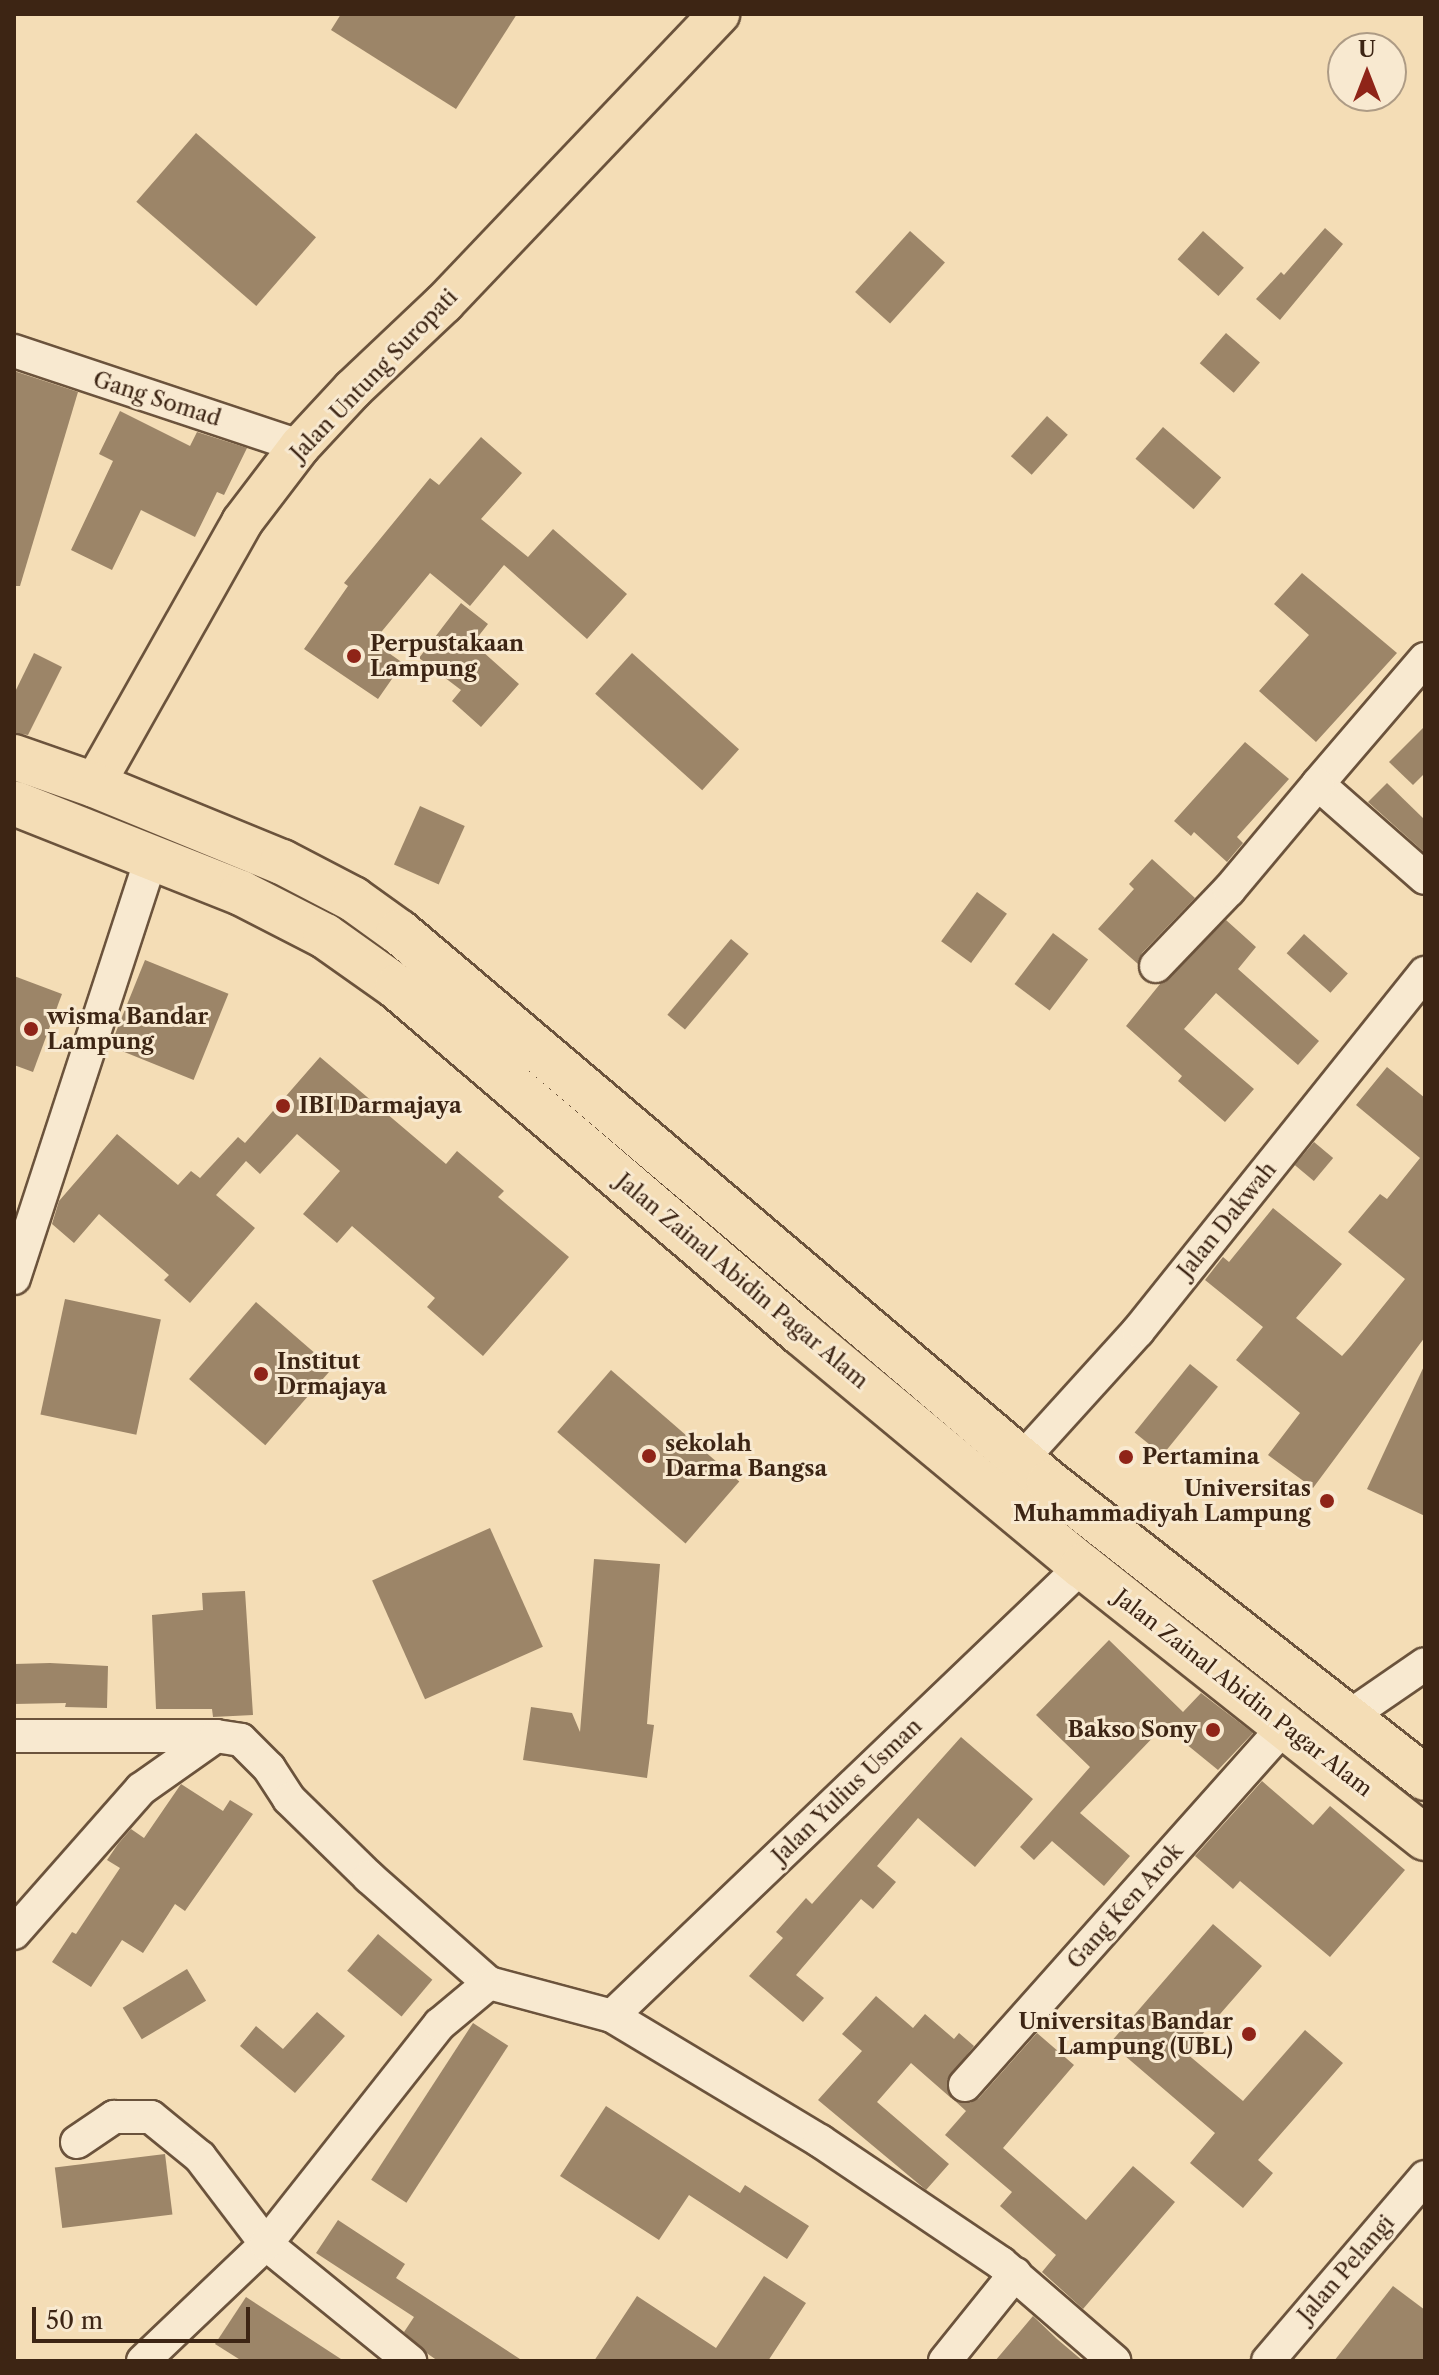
<!DOCTYPE html>
<style>
body{margin:0}
#map{position:relative;width:1439px;height:2375px;overflow:hidden;background:#f4ddb6;font-family:"Libre Caslon Text",serif}
div>[style]{position:absolute}
[style*='--x']{left:calc(var(--x)*1px);top:calc(var(--y)*1px);width:calc(var(--w)*1px);rotate:calc(var(--a)*1deg)}
.building>*{inset:0;background:#9c8568;transform-origin:0 0}
.roads{filter:drop-shadow(2px 0 #6b533c) drop-shadow(-2px 0 #6b533c) drop-shadow(0 2px #6b533c) drop-shadow(0 -2px #6b533c)}
.minor>*{height:32px;margin:-16px;padding:0 16px;transform-origin:16px;border-radius:16px;background:#f8e9d0}
.major>*{height:40px;margin:-20px;padding:0 20px;transform-origin:20px;border-radius:20px;background:#f4ddb6}
.highway>*{height:44px;margin:-22px;padding:0 22px;transform-origin:22px;border-radius:22px;background:#f4ddb6}
.dots>*{width:22px;height:22px;translate:-50% -50%;box-sizing:border-box;border:4px solid #f8e9d0;border-radius:50%}
span{translate:-50% -50%;white-space:nowrap;text-align:center;line-height:1.15;-webkit-text-stroke:6px #f8e9d0;paint-order:stroke}
.street-label{font-size:22px;color:#3d2514}
.poi-label{font-size:22px;color:#3d2514;font-weight:700}
.left{translate:0 -50%;text-align:left}
.right{translate:-100% -50%;text-align:right}
.frame{position:absolute;inset:0;border:16px solid #3d2514;pointer-events:none}
.north{position:absolute;left:1327px;top:32px;width:80px;height:80px;box-sizing:border-box;background:#f8e9d0;border:2px solid #ad9b85;border-radius:50%;rotate:0deg;font-size:22px;font-weight:700;line-height:32px;text-align:center;color:#3d2514}
.north::after{content:'';display:block;margin:auto;width:28px;height:36px;background:#8f2418;clip-path:polygon(50% 0,100% 100%,50% 72%,0 100%)}
.scale{position:absolute;left:32px;top:2307px;width:218px;height:36px;box-sizing:border-box;border:4px solid #3d2514;border-top:0;padding-left:10px;font-size:24px;line-height:28px;white-space:nowrap;color:#3d2514;-webkit-text-stroke:6px #f8e9d0;paint-order:stroke}
</style>
<div id="map">
<div class="building">
<i style="clip-path:polygon(341px 14px,517px 14px,456px 109px,331px 30px)"></i>
<i style="left:196px;top:133px;width:159px;height:91px;rotate:41deg"></i>
<i style="clip-path:polygon(1325px 228px,1343px 244px,1280px 320px,1256px 299px,1281px 272px,1284px 275px)"></i>
<i style="left:910px;top:231px;width:47px;height:82px;rotate:42deg"></i>
<i style="left:1203px;top:231px;width:55px;height:38px;rotate:42deg"></i>
<i style="left:1226px;top:333px;width:45px;height:40px;rotate:41deg"></i>
<i style="clip-path:polygon(14px 371px,78px 392px,20px 586px,14px 586px)"></i>
<i style="clip-path:polygon(120px 411px,190px 446px,197px 432px,247px 448px,224px 495px,217px 492px,195px 537px,141px 510px,112px 570px,71px 550px,113px 461px,99px 454px)"></i>
<i style="left:1047px;top:416px;width:28px;height:54px;rotate:42deg"></i>
<i style="left:1163px;top:427px;width:77px;height:42px;rotate:41deg"></i>
<i style="clip-path:polygon(481px 437px,522px 473px,481px 519px,528px 557px,553px 529px,627px 594px,587px 639px,504px 565px,470px 606px,430px 573px,373px 642px,403px 663px,378px 699px,304px 649px,348px 586px,344px 583px,430px 478px,439px 485px)"></i>
<i style="clip-path:polygon(1302px 573px,1397px 653px,1316px 742px,1259px 691px,1309px 635px,1274px 604px)"></i>
<i style="clip-path:polygon(461px 603px,488px 624px,473px 643px,519px 684px,481px 727px,452px 701px,461px 690px,419px 658px)"></i>
<i style="clip-path:polygon(34px 653px,62px 667px,28px 735px,14px 733px,14px 694px)"></i>
<i style="left:632px;top:653px;width:144px;height:55px;rotate:42deg"></i>
<i style="clip-path:polygon(1425px 726px,1425px 773px,1413px 785px,1389px 762px)"></i>
<i style="clip-path:polygon(1245px 742px,1289px 779px,1237px 837px,1243px 843px,1227px 862px,1194px 832px,1191px 836px,1174px 821px)"></i>
<i style="clip-path:polygon(1387px 783px,1425px 820px,1425px 853px,1368px 802px)"></i>
<i style="left:420px;top:806px;width:49px;height:64px;rotate:24deg"></i>
<i style="clip-path:polygon(1152px 859px,1195px 898px,1142px 953px,1138px 964px,1098px 929px,1134px 889px,1129px 884px)"></i>
<i style="left:977px;top:892px;width:37px;height:61px;rotate:36deg"></i>
<i style="clip-path:polygon(1226px 920px,1256px 947px,1238px 969px,1319px 1041px,1298px 1065px,1216px 993px,1184px 1029px,1254px 1089px,1225px 1122px,1178px 1081px,1182px 1076px,1126px 1026px,1160px 984px)"></i>
<i style="left:1053px;top:933px;width:44px;height:64px;rotate:37deg"></i>
<i style="left:1304px;top:934px;width:59px;height:26px;rotate:42deg"></i>
<i style="left:731px;top:939px;width:23px;height:99px;rotate:40deg"></i>
<i style="left:145px;top:960px;width:90px;height:93px;rotate:22deg"></i>
<i style="clip-path:polygon(14px 976px,62px 994px,33px 1072px,14px 1065px)"></i>
<i style="clip-path:polygon(320px 1057px,446px 1164px,457px 1151px,504px 1191px,498px 1197px,569px 1257px,483px 1356px,427px 1307px,435px 1298px,352px 1226px,337px 1243px,303px 1214px,340px 1171px,297px 1134px,260px 1174px,246px 1161px,216px 1195px,255px 1228px,190px 1303px,164px 1280px,169px 1275px,99px 1214px,74px 1243px,52px 1224px,59px 1201px,117px 1134px,178px 1185px,191px 1171px,200px 1178px,238px 1137px,245px 1143px)"></i>
<i style="clip-path:polygon(1387px 1067px,1425px 1098px,1425px 1337px,1313px 1488px,1268px 1455px,1300px 1413px,1236px 1360px,1263px 1327px,1205px 1280px,1223px 1257px,1229px 1262px,1273px 1208px,1342px 1264px,1296px 1318px,1342px 1356px,1351px 1346px,1405px 1279px,1348px 1232px,1380px 1194px,1387px 1199px,1420px 1158px,1356px 1105px)"></i>
<i style="left:1314px;top:1142px;width:25px;height:30px;rotate:40deg"></i>
<i style="left:65px;top:1299px;width:98px;height:118px;rotate:12deg"></i>
<i style="left:256px;top:1302px;width:101px;height:102px;rotate:41deg"></i>
<i style="left:1190px;top:1364px;width:36px;height:88px;rotate:39deg"></i>
<i style="clip-path:polygon(1425px 1364px,1425px 1516px,1367px 1489px)"></i>
<i style="left:611px;top:1370px;width:170px;height:82px;rotate:41deg"></i>
<i style="left:490px;top:1528px;width:130px;height:129px;rotate:66deg"></i>
<i style="clip-path:polygon(594px 1559px,660px 1564px,647px 1724px,654px 1725px,647px 1778px,523px 1760px,531px 1707px,572px 1713px,580px 1732px)"></i>
<i style="clip-path:polygon(245px 1591px,253px 1715px,213px 1717px,212px 1709px,156px 1709px,152px 1615px,203px 1610px,202px 1593px)"></i>
<i style="clip-path:polygon(1109px 1640px,1183px 1712px,1201px 1693px,1253px 1733px,1218px 1770px,1164px 1726px,1080px 1813px,1130px 1856px,1104px 1886px,1052px 1841px,1034px 1860px,1020px 1847px,1090px 1767px,1036px 1715px)"></i>
<i style="clip-path:polygon(50px 1663px,108px 1666px,107px 1708px,65px 1707px,66px 1703px,14px 1704px,14px 1664px)"></i>
<i style="clip-path:polygon(961px 1737px,1033px 1799px,975px 1867px,918px 1818px,877px 1866px,896px 1882px,873px 1909px,861px 1899px,796px 1975px,824px 1998px,803px 2022px,749px 1976px,783px 1938px,776px 1932px,806px 1898px,812px 1904px)"></i>
<i style="clip-path:polygon(1262px 1781px,1313px 1825px,1330px 1806px,1405px 1870px,1330px 1957px,1240px 1881px,1233px 1889px,1195px 1856px)"></i>
<i style="clip-path:polygon(181px 1784px,223px 1811px,230px 1800px,253px 1814px,185px 1911px,175px 1904px,143px 1953px,122px 1940px,91px 1987px,52px 1962px,72px 1932px,76px 1934px,120px 1868px,107px 1860px,118px 1844px,131px 1829px,144px 1838px)"></i>
<i style="clip-path:polygon(1213px 1924px,1262px 1966px,1186px 2053px,1243px 2101px,1305px 2030px,1343px 2063px,1258px 2160px,1273px 2173px,1243px 2208px,1190px 2163px,1215px 2133px,1110px 2043px)"></i>
<i style="left:378px;top:1934px;width:71px;height:48px;rotate:40deg"></i>
<i style="left:187px;top:1969px;width:37px;height:75px;rotate:59deg"></i>
<i style="clip-path:polygon(876px 1996px,913px 2028px,925px 2014px,954px 2039px,959px 2033px,974px 2046px,947px 2080px,951px 2098px,911px 2063px,877px 2102px,949px 2164px,926px 2190px,818px 2100px,862px 2051px,842px 2034px)"></i>
<i style="clip-path:polygon(317px 2012px,345px 2036px,295px 2093px,240px 2046px,256px 2026px,283px 2049px)"></i>
<i style="left:473px;top:2023px;width:42px;height:187px;rotate:33deg"></i>
<i style="clip-path:polygon(1037px 2033px,1074px 2065px,1003px 2148px,1086px 2220px,1133px 2166px,1175px 2202px,1083px 2309px,1042px 2272px,1056px 2255px,1000px 2206px,1012px 2192px,945px 2135px,966px 2111px,954px 2100px,970px 2103px,979px 2098px)"></i>
<i style="clip-path:polygon(606px 2106px,740px 2193px,745px 2185px,809px 2226px,787px 2259px,689px 2195px,659px 2240px,560px 2176px)"></i>
<i style="left:165px;top:2154px;width:61px;height:111px;rotate:83deg"></i>
<i style="clip-path:polygon(338px 2220px,405px 2264px,396px 2278px,523px 2361px,438px 2361px,428px 2354px,404px 2332px,414px 2317px,316px 2253px)"></i>
<i style="clip-path:polygon(764px 2276px,806px 2303px,768px 2361px,594px 2361px,637px 2296px,716px 2348px)"></i>
<i style="clip-path:polygon(1393px 2286px,1425px 2310px,1425px 2361px,1334px 2361px)"></i>
<i style="clip-path:polygon(246px 2297px,344px 2361px,242px 2361px,215px 2344px)"></i>
<i style="clip-path:polygon(1033px 2316px,1057px 2339px,1083px 2361px,995px 2361px)"></i>
</div>
<div class="roads">
<div class="minor">
<i style="--x:14;--y:351;--w:301;--a:18.4"></i>
<i style="--x:1425;--y:659;--w:165;--a:130.6"></i>
<i style="--x:1318;--y:784;--w:142;--a:41.3"></i>
<i style="--x:1156;--y:966;--w:105;--a:-46.2"></i>
<i style="--x:1229;--y:890;--w:138;--a:-50"></i>
<i style="--x:14;--y:1278;--w:444;--a:-71.9"></i>
<i style="--x:1021;--y:1460;--w:174;--a:-47.8"></i>
<i style="--x:1138;--y:1331;--w:459;--a:-51.3"></i>
<i style="--x:1348;--y:1717;--w:93;--a:-34.5"></i>
<i style="--x:14;--y:1736;--w:202;--a:0"></i>
<i style="--x:14;--y:1933;--w:192;--a:-48.6"></i>
<i style="--x:141;--y:1789;--w:92;--a:-35.2"></i>
<i style="--x:216;--y:1736;--w:25;--a:9"></i>
<i style="--x:241;--y:1740;--w:40;--a:45"></i>
<i style="--x:269;--y:1768;--w:37;--a:57"></i>
<i style="--x:289;--y:1799;--w:112;--a:44.3"></i>
<i style="--x:369;--y:1877;--w:160;--a:41.5"></i>
<i style="--x:489;--y:1983;--w:127;--a:15"></i>
<i style="--x:612;--y:2016;--w:243;--a:31"></i>
<i style="--x:820;--y:2141;--w:218;--a:34"></i>
<i style="--x:1001;--y:2263;--w:150;--a:40.9"></i>
<i style="--x:612;--y:2016;--w:651;--a:-43.75"></i>
<i style="--x:965;--y:2085;--w:481;--a:-48.3"></i>
<i style="--x:77;--y:2142;--w:45;--a:-34"></i>
<i style="--x:114;--y:2117;--w:37;--a:0"></i>
<i style="--x:151;--y:2117;--w:63;--a:39.2"></i>
<i style="--x:200;--y:2157;--w:109;--a:52.8"></i>
<i style="--x:266;--y:2244;--w:186;--a:39.1"></i>
<i style="--x:143;--y:2361;--w:170;--a:-43.6"></i>
<i style="--x:266;--y:2244;--w:280;--a:-51.7"></i>
<i style="--x:440;--y:2024;--w:64;--a:-39.9"></i>
<i style="--x:945;--y:2361;--w:112;--a:-51.2"></i>
<i style="--x:1268;--y:2361;--w:242;--a:-49.5"></i>
</div>
<div class="major">
<i style="--x:94;--y:785;--w:302;--a:-60.6"></i>
<i style="--x:242;--y:522;--w:96;--a:-52.7"></i>
<i style="--x:300;--y:446;--w:78;--a:-47.1"></i>
<i style="--x:353;--y:389;--w:125;--a:-43.4"></i>
<i style="--x:444;--y:303;--w:399;--a:-46.4"></i>
</div>
<div class="highway">
<i style="--x:14;--y:757;--w:85;--a:19.3"></i>
<i style="--x:94;--y:785;--w:203;--a:22.3"></i>
<i style="--x:282;--y:862;--w:80;--a:27.5"></i>
<i style="--x:353;--y:899;--w:57;--a:35.7"></i>
<i style="--x:399;--y:932;--w:852;--a:40.29"></i>
<i style="--x:1049;--y:1483;--w:478;--a:38.1"></i>
<i style="--x:14;--y:803;--w:244;--a:21.6"></i>
<i style="--x:241;--y:893;--w:94;--a:27.1"></i>
<i style="--x:325;--y:936;--w:88;--a:35.3"></i>
<i style="--x:397;--y:987;--w:532;--a:40.58"></i>
<i style="--x:801;--y:1333;--w:365;--a:39.7"></i>
<i style="--x:1082;--y:1566;--w:438;--a:38.4"></i>
</div>
</div>
<div class="dots">
<i style="left:354px;top:656px;background:#8f2418"></i>
<i style="left:31px;top:1029px;background:#8f2418"></i>
<i style="left:283px;top:1106px;background:#8f2418"></i>
<i style="left:261px;top:1374px;background:#8f2418"></i>
<i style="left:649px;top:1456px;background:#8f2418"></i>
<i style="left:1126px;top:1457px;background:#8f2418"></i>
<i style="left:1327px;top:1501px;background:#8f2418"></i>
<i style="left:1213px;top:1730px;background:#8f2418"></i>
<i style="left:1249px;top:2034px;background:#8f2418"></i>
</div>
<div class="street-label">
<span style="left:374px;top:375px;rotate:-46deg">Jalan Untung Suropati</span>
<span style="left:157px;top:399px;rotate:18deg">Gang Somad</span>
<span style="left:1227px;top:1220px;rotate:-51deg">Jalan Dakwah</span>
<span style="left:742px;top:1281px;rotate:40deg">Jalan Zainal Abidin Pagar Alam</span>
<span style="left:1243px;top:1693px;rotate:38deg">Jalan Zainal Abidin Pagar Alam</span>
<span style="left:847px;top:1791px;rotate:-44deg">Jalan Yulius Usman</span>
<span style="left:1125px;top:1906px;rotate:-48deg">Gang Ken Arok</span>
<span style="left:1346px;top:2269px;rotate:-49deg">Jalan Pelangi</span>
</div>
<div class="poi-label">
<span class="left" style="left:370px;top:656px">Perpustakaan<br>Lampung</span>
<span class="left" style="left:47px;top:1029px">wisma Bandar<br>Lampung</span>
<span class="left" style="left:299px;top:1106px">IBI Darmajaya</span>
<span class="left" style="left:277px;top:1374px">Institut<br>Drmajaya</span>
<span class="left" style="left:665px;top:1456px">sekolah<br>Darma Bangsa</span>
<span class="left" style="left:1142px;top:1457px">Pertamina</span>
<span class="right" style="left:1311px;top:1501px">Universitas<br>Muhammadiyah Lampung</span>
<span class="right" style="left:1197px;top:1730px">Bakso Sony</span>
<span class="right" style="left:1233px;top:2034px">Universitas Bandar<br>Lampung (UBL)</span>
</div>
<div class="frame"></div>
<div class="north">U</div>
<div class="scale">50 m</div>
</div>
